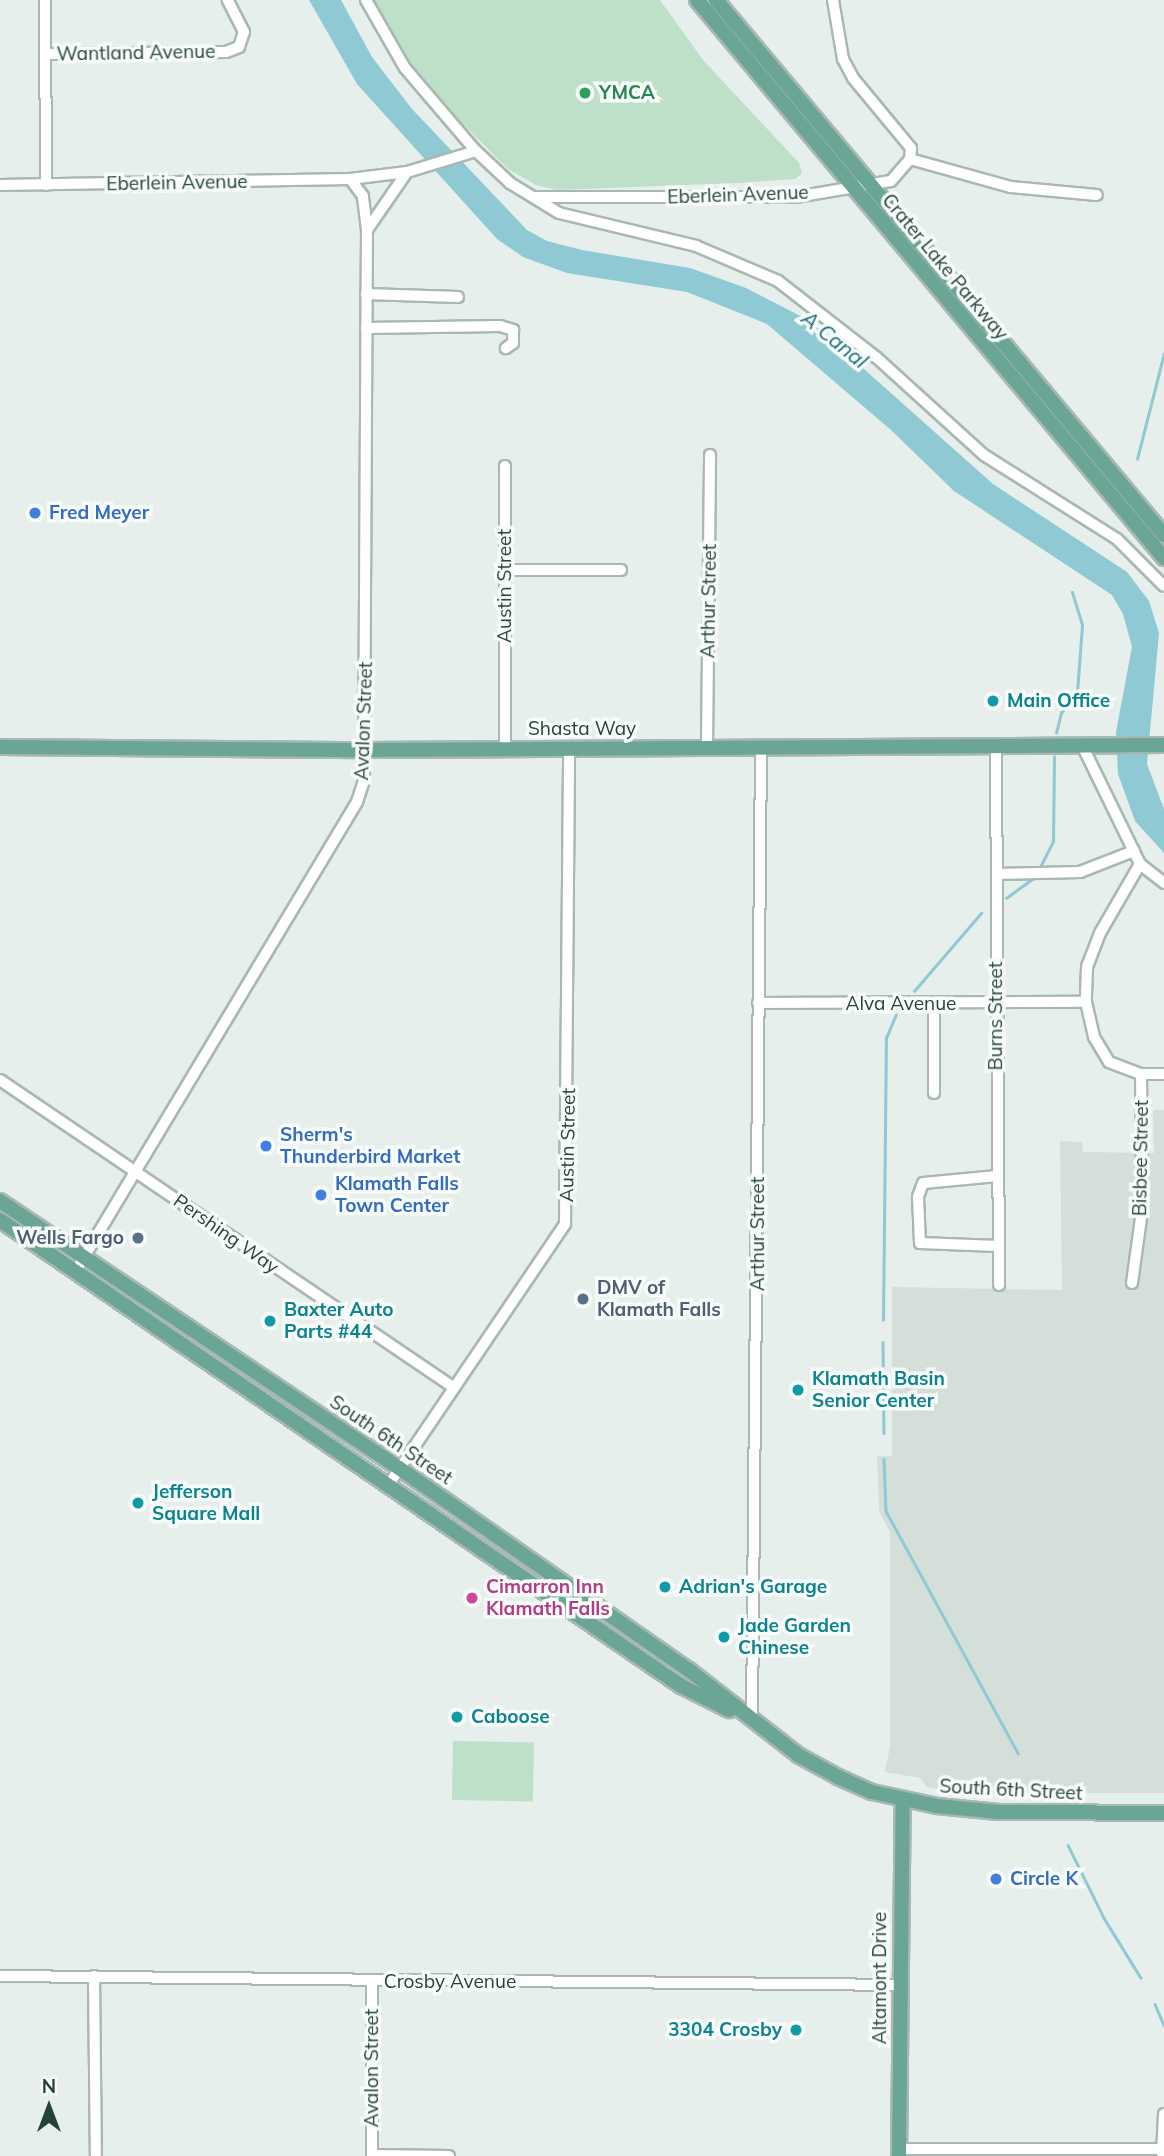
<!DOCTYPE html>
<style>
body{margin:0}
#map{position:relative;width:1164px;height:2156px;overflow:hidden;background:#e6efeb;font-family:Mulish,sans-serif}
div>[style]{position:absolute}
[style*='--x']{left:calc(var(--x)*1px);top:calc(var(--y)*1px);width:calc(var(--w)*1px);rotate:calc(var(--a)*1deg)}
.built>*{inset:0;background:#d4dfda}
.green>*{inset:0;background:#bfe0c8;transform-origin:0 0}
.water>*{inset:0;background:#8ec9d4}
.stream>*{height:2.5px;margin:-1.25px;padding:0 1.25px;transform-origin:1.25px;border-radius:1.25px;background:#8ec9d4}
.roads{filter:drop-shadow(2px 0 #a8b8b2) drop-shadow(-2px 0 #a8b8b2) drop-shadow(0 2px #a8b8b2) drop-shadow(0 -2px #a8b8b2)}
.minor>*{height:10px;margin:-5px;padding:0 5px;transform-origin:5px;border-radius:5px;background:#fff}
.major>*{height:14px;margin:-7px;padding:0 7px;transform-origin:7px;border-radius:7px;background:#6aa596}
.dots>*{width:19px;height:19px;translate:-50% -50%;box-sizing:border-box;border:4px solid #f7fbf9;border-radius:50%}
span{translate:-50% -50%;white-space:nowrap;text-align:center;line-height:1.15;-webkit-text-stroke:7px #f7fbf9;paint-order:stroke}
.street-label{font-size:19px;color:#24423a}
.leisure-label{font-size:19px;color:#27864d;font-weight:700}
.left{translate:0 -50%;text-align:left}
.shop-label{font-size:19px;color:#366cbe;font-weight:700}
.culture-label{font-size:19px;color:#0d838f;font-weight:700}
.right{translate:-100% -50%;text-align:right}
.service-label{font-size:19px;color:#4e5e75;font-weight:700}
.hotel-label{font-size:19px;color:#b23c85;font-weight:700}
.water-label{font-size:21px;color:#1c6f80;font-style:italic}
.north{position:absolute;left:14px;top:2072px;width:70px;height:70px;-webkit-text-stroke:5px #f7fbf9;paint-order:stroke;rotate:0deg;font-size:19px;font-weight:700;line-height:28px;text-align:center;color:#24423a}
.north::after{content:'';display:block;margin:auto;width:24px;height:32px;background:#24423a;clip-path:polygon(50% 0,100% 100%,50% 72%,0 100%)}
</style>
<div id="map">
<div class="built">
<i style="clip-path:polygon(1153px 1110px,1164px 1110px,1164px 1793px,1068px 1793px,1050px 1797px,970px 1793px,927px 1787px,920px 1778px,885px 1772px,890px 1746px,890px 1532px,879px 1511px,877px 1456px,892px 1456px,892px 1287px,1062px 1290px,1060px 1141px,1082px 1142px,1083px 1152px,1154px 1153px)"></i>
</div>
<div class="green">
<i style="clip-path:polygon(374px 0,660px 0,703px 60px,799px 163px,802px 173px,795px 179px,739px 183px,556px 190px,536px 185px,508px 169px,463px 124px,409px 62px)"></i>
<i style="left:453px;top:1741px;width:81px;height:59px;rotate:1deg"></i>
</div>
<div class="water">
<i style="clip-path:polygon(309px 0,341px 0,372px 57px,412px 109px,527px 230px,547px 241px,582px 250px,690px 268px,746px 288px,810px 321px,993px 484px,1127px 572px,1149px 601px,1159px 633px,1147px 764px,1164px 809px,1164px 853px,1135px 821px,1118px 774px,1116px 732px,1132px 647px,1123px 614px,1112px 595px,954px 491px,891px 430px,767px 324px,687px 292px,567px 273px,523px 257px,497px 239px,357px 84px)"></i>
</div>
<div class="stream">
<i style="--x:1137;--y:459;--w:109;--a:-75.7"></i>
<i style="--x:1056;--y:733;--w:21;--a:-76"></i>
<i style="--x:1061;--y:713;--w:26;--a:-53"></i>
<i style="--x:1077;--y:692;--w:67;--a:-85.7"></i>
<i style="--x:1082;--y:625;--w:34;--a:-107"></i>
<i style="--x:1039;--y:869;--w:31;--a:-63"></i>
<i style="--x:1053;--y:841;--w:84;--a:-89.3"></i>
<i style="--x:1006;--y:898;--w:34;--a:-36"></i>
<i style="--x:914;--y:991;--w:103;--a:-49.3"></i>
<i style="--x:883;--y:1320;--w:282;--a:-89.4"></i>
<i style="--x:886;--y:1038;--w:25;--a:-67"></i>
<i style="--x:883;--y:1342;--w:91;--a:89.4"></i>
<i style="--x:884;--y:1459;--w:52;--a:87.8"></i>
<i style="--x:886;--y:1511;--w:276;--a:61.4"></i>
<i style="--x:1068;--y:1845;--w:81;--a:63.7"></i>
<i style="--x:1104;--y:1918;--w:70;--a:58.3"></i>
<i style="--x:1155;--y:2004;--w:23;--a:67"></i>
</div>
<div class="roads">
<div class="minor">
<i style="--x:45;--y:0;--w:185;--a:89.7"></i>
<i style="--x:366;--y:0;--w:78;--a:60.2"></i>
<i style="--x:405;--y:68;--w:109;--a:49.5"></i>
<i style="--x:476;--y:151;--w:47;--a:43.3"></i>
<i style="--x:510;--y:183;--w:57;--a:31.5"></i>
<i style="--x:559;--y:213;--w:141;--a:13.5"></i>
<i style="--x:696;--y:246;--w:89;--a:23.1"></i>
<i style="--x:778;--y:281;--w:125;--a:37.9"></i>
<i style="--x:877;--y:358;--w:144;--a:42.2"></i>
<i style="--x:984;--y:455;--w:157;--a:32.3"></i>
<i style="--x:1117;--y:539;--w:66;--a:45"></i>
<i style="--x:833;--y:0;--w:60;--a:80.4"></i>
<i style="--x:843;--y:59;--w:21;--a:62"></i>
<i style="--x:853;--y:78;--w:91;--a:50.4"></i>
<i style="--x:911;--y:148;--w:11;--a:95"></i>
<i style="--x:46;--y:54;--w:180;--a:-0.6"></i>
<i style="--x:226;--y:52;--w:14;--a:-21"></i>
<i style="--x:239;--y:47;--w:16;--a:-72"></i>
<i style="--x:244;--y:32;--w:36;--a:-117"></i>
<i style="--x:0;--y:185;--w:350;--a:-1"></i>
<i style="--x:350;--y:179;--w:57;--a:-7"></i>
<i style="--x:407;--y:172;--w:72;--a:-16.9"></i>
<i style="--x:534;--y:197;--w:262;--a:0"></i>
<i style="--x:796;--y:197;--w:96;--a:-9.6"></i>
<i style="--x:891;--y:181;--w:29;--a:-49"></i>
<i style="--x:910;--y:159;--w:105;--a:15.5"></i>
<i style="--x:1011;--y:187;--w:86;--a:5.3"></i>
<i style="--x:367;--y:230;--w:70;--a:-55.4"></i>
<i style="--x:366;--y:294;--w:92;--a:1.9"></i>
<i style="--x:366;--y:328;--w:134;--a:-0.9"></i>
<i style="--x:500;--y:326;--w:14;--a:17"></i>
<i style="--x:513;--y:330;--w:13;--a:90"></i>
<i style="--x:513;--y:343;--w:9;--a:144"></i>
<i style="--x:505;--y:570;--w:116;--a:0"></i>
<i style="--x:1082;--y:745;--w:132;--a:64"></i>
<i style="--x:1140;--y:864;--w:31;--a:38"></i>
<i style="--x:996;--y:746;--w:539;--a:89.68"></i>
<i style="--x:707;--y:747;--w:292;--a:-89.4"></i>
<i style="--x:505;--y:749;--w:283;--a:-90"></i>
<i style="--x:1140;--y:864;--w:80;--a:120.1"></i>
<i style="--x:1100;--y:933;--w:36;--a:111"></i>
<i style="--x:1087;--y:967;--w:35;--a:92"></i>
<i style="--x:1086;--y:1002;--w:36;--a:77"></i>
<i style="--x:1094;--y:1037;--w:29;--a:59"></i>
<i style="--x:1109;--y:1062;--w:34;--a:21"></i>
<i style="--x:1141;--y:1074;--w:23;--a:0"></i>
<i style="--x:997;--y:874;--w:83;--a:-1.4"></i>
<i style="--x:1080;--y:872;--w:58;--a:-21.3"></i>
<i style="--x:758;--y:1003;--w:328;--a:-0.2"></i>
<i style="--x:0;--y:1080;--w:547;--a:34.13"></i>
<i style="--x:934;--y:1093;--w:89;--a:-90"></i>
<i style="--x:997;--y:1176;--w:74;--a:174.6"></i>
<i style="--x:923;--y:1183;--w:15;--a:110"></i>
<i style="--x:918;--y:1197;--w:46;--a:87.5"></i>
<i style="--x:920;--y:1243;--w:78;--a:2.2"></i>
<i style="--x:75;--y:1272;--w:548;--a:-59.04"></i>
<i style="--x:357;--y:802;--w:22;--a:-72"></i>
<i style="--x:364;--y:781;--w:551;--a:-89.69"></i>
<i style="--x:367;--y:230;--w:34;--a:-97"></i>
<i style="--x:363;--y:196;--w:21;--a:-127"></i>
<i style="--x:1132;--y:1283;--w:73;--a:-82.1"></i>
<i style="--x:1142;--y:1211;--w:137;--a:-90.4"></i>
<i style="--x:387;--y:1487;--w:318;--a:-55.9"></i>
<i style="--x:565;--y:1224;--w:476;--a:-89.5"></i>
<i style="--x:752;--y:1721;--w:974;--a:-89.47"></i>
<i style="--x:0;--y:1976;--w:900;--a:0.57"></i>
<i style="--x:94;--y:1976;--w:180;--a:89.4"></i>
<i style="--x:372;--y:1981;--w:175;--a:90"></i>
<i style="--x:899;--y:2149;--w:263;--a:0"></i>
<i style="--x:1162;--y:2153;--w:39;--a:-87"></i>
<i style="--x:372;--y:2155;--w:77;--a:0.7"></i>
</div>
<div class="major">
<i style="--x:697;--y:0;--w:728;--a:50.07"></i>
<i style="--x:716;--y:0;--w:698;--a:50.06"></i>
<i style="--x:0;--y:747;--w:366;--a:0.5"></i>
<i style="--x:366;--y:750;--w:798;--a:-0.36"></i>
<i style="--x:0;--y:1201;--w:480;--a:33.8"></i>
<i style="--x:399;--y:1468;--w:353;--a:34.9"></i>
<i style="--x:689;--y:1670;--w:138;--a:37.9"></i>
<i style="--x:798;--y:1755;--w:46;--a:28.8"></i>
<i style="--x:838;--y:1777;--w:37;--a:24"></i>
<i style="--x:872;--y:1792;--w:66;--a:12.2"></i>
<i style="--x:937;--y:1806;--w:62;--a:5.5"></i>
<i style="--x:999;--y:1812;--w:165;--a:0.3"></i>
<i style="--x:0;--y:1220;--w:825;--a:34.38"></i>
<i style="--x:681;--y:1686;--w:54;--a:26.6"></i>
<i style="--x:899;--y:2156;--w:356;--a:-89.4"></i>
</div>
</div>
<div class="dots">
<i style="left:585px;top:93px;background:#2e9e5b"></i>
<i style="left:35px;top:513px;background:#3f7fe0"></i>
<i style="left:993px;top:701px;background:#0f9aa8"></i>
<i style="left:266px;top:1146px;background:#3f7fe0"></i>
<i style="left:321px;top:1195px;background:#3f7fe0"></i>
<i style="left:138px;top:1238px;background:#5c6f8a"></i>
<i style="left:583px;top:1299px;background:#5c6f8a"></i>
<i style="left:270px;top:1321px;background:#0f9aa8"></i>
<i style="left:798px;top:1390px;background:#0f9aa8"></i>
<i style="left:138px;top:1503px;background:#0f9aa8"></i>
<i style="left:665px;top:1587px;background:#0f9aa8"></i>
<i style="left:472px;top:1598px;background:#d1479c"></i>
<i style="left:724px;top:1637px;background:#0f9aa8"></i>
<i style="left:457px;top:1717px;background:#0f9aa8"></i>
<i style="left:996px;top:1879px;background:#3f7fe0"></i>
<i style="left:796px;top:2030px;background:#0f9aa8"></i>
</div>
<div class="street-label">
<span style="left:136px;top:53px;rotate:-1deg">Wantland Avenue</span>
<span style="left:177px;top:183px;rotate:-1deg">Eberlein Avenue</span>
<span style="left:738px;top:195px;rotate:-2deg">Eberlein Avenue</span>
<span style="left:945px;top:267px;rotate:50deg">Crater Lake Parkway</span>
<span style="left:505px;top:586px;rotate:-90deg">Austin Street</span>
<span style="left:709px;top:601px;rotate:-89deg">Arthur Street</span>
<span style="left:364px;top:721px;rotate:-88deg">Avalon Street</span>
<span style="left:582px;top:729px">Shasta Way</span>
<span style="left:901px;top:1004px">Alva Avenue</span>
<span style="left:996px;top:1016px;rotate:-90deg">Burns Street</span>
<span style="left:568px;top:1145px;rotate:-89deg">Austin Street</span>
<span style="left:1141px;top:1158px;rotate:-89deg">Bisbee Street</span>
<span style="left:226px;top:1234px;rotate:35deg">Pershing Way</span>
<span style="left:758px;top:1234px;rotate:-90deg">Arthur Street</span>
<span style="left:391px;top:1440px;rotate:34deg">South 6th Street</span>
<span style="left:1011px;top:1790px;rotate:3deg">South 6th Street</span>
<span style="left:880px;top:1978px;rotate:-90deg">Altamont Drive</span>
<span style="left:450px;top:1982px">Crosby Avenue</span>
<span style="left:372px;top:2068px;rotate:-90deg">Avalon Street</span>
</div>
<div class="leisure-label">
<span class="left" style="left:599px;top:93px">YMCA</span>
</div>
<div class="shop-label">
<span class="left" style="left:49px;top:513px">Fred Meyer</span>
<span class="left" style="left:280px;top:1146px">Sherm's<br>Thunderbird Market</span>
<span class="left" style="left:335px;top:1195px">Klamath Falls<br>Town Center</span>
<span class="left" style="left:1010px;top:1879px">Circle K</span>
</div>
<div class="culture-label">
<span class="left" style="left:1007px;top:701px">Main Office</span>
<span class="left" style="left:284px;top:1321px">Baxter Auto<br>Parts #44</span>
<span class="left" style="left:812px;top:1390px">Klamath Basin<br>Senior Center</span>
<span class="left" style="left:152px;top:1503px">Jefferson<br>Square Mall</span>
<span class="left" style="left:679px;top:1587px">Adrian's Garage</span>
<span class="left" style="left:738px;top:1637px">Jade Garden<br>Chinese</span>
<span class="left" style="left:471px;top:1717px">Caboose</span>
<span class="right" style="left:782px;top:2030px">3304 Crosby</span>
</div>
<div class="service-label">
<span class="right" style="left:124px;top:1238px">Wells Fargo</span>
<span class="left" style="left:597px;top:1299px">DMV of<br>Klamath Falls</span>
</div>
<div class="hotel-label">
<span class="left" style="left:486px;top:1598px">Cimarron Inn<br>Klamath Falls</span>
</div>
<div class="water-label">
<span style="left:835px;top:339px;rotate:39deg">A Canal</span>
</div>
<div class="north">N</div>
</div>
